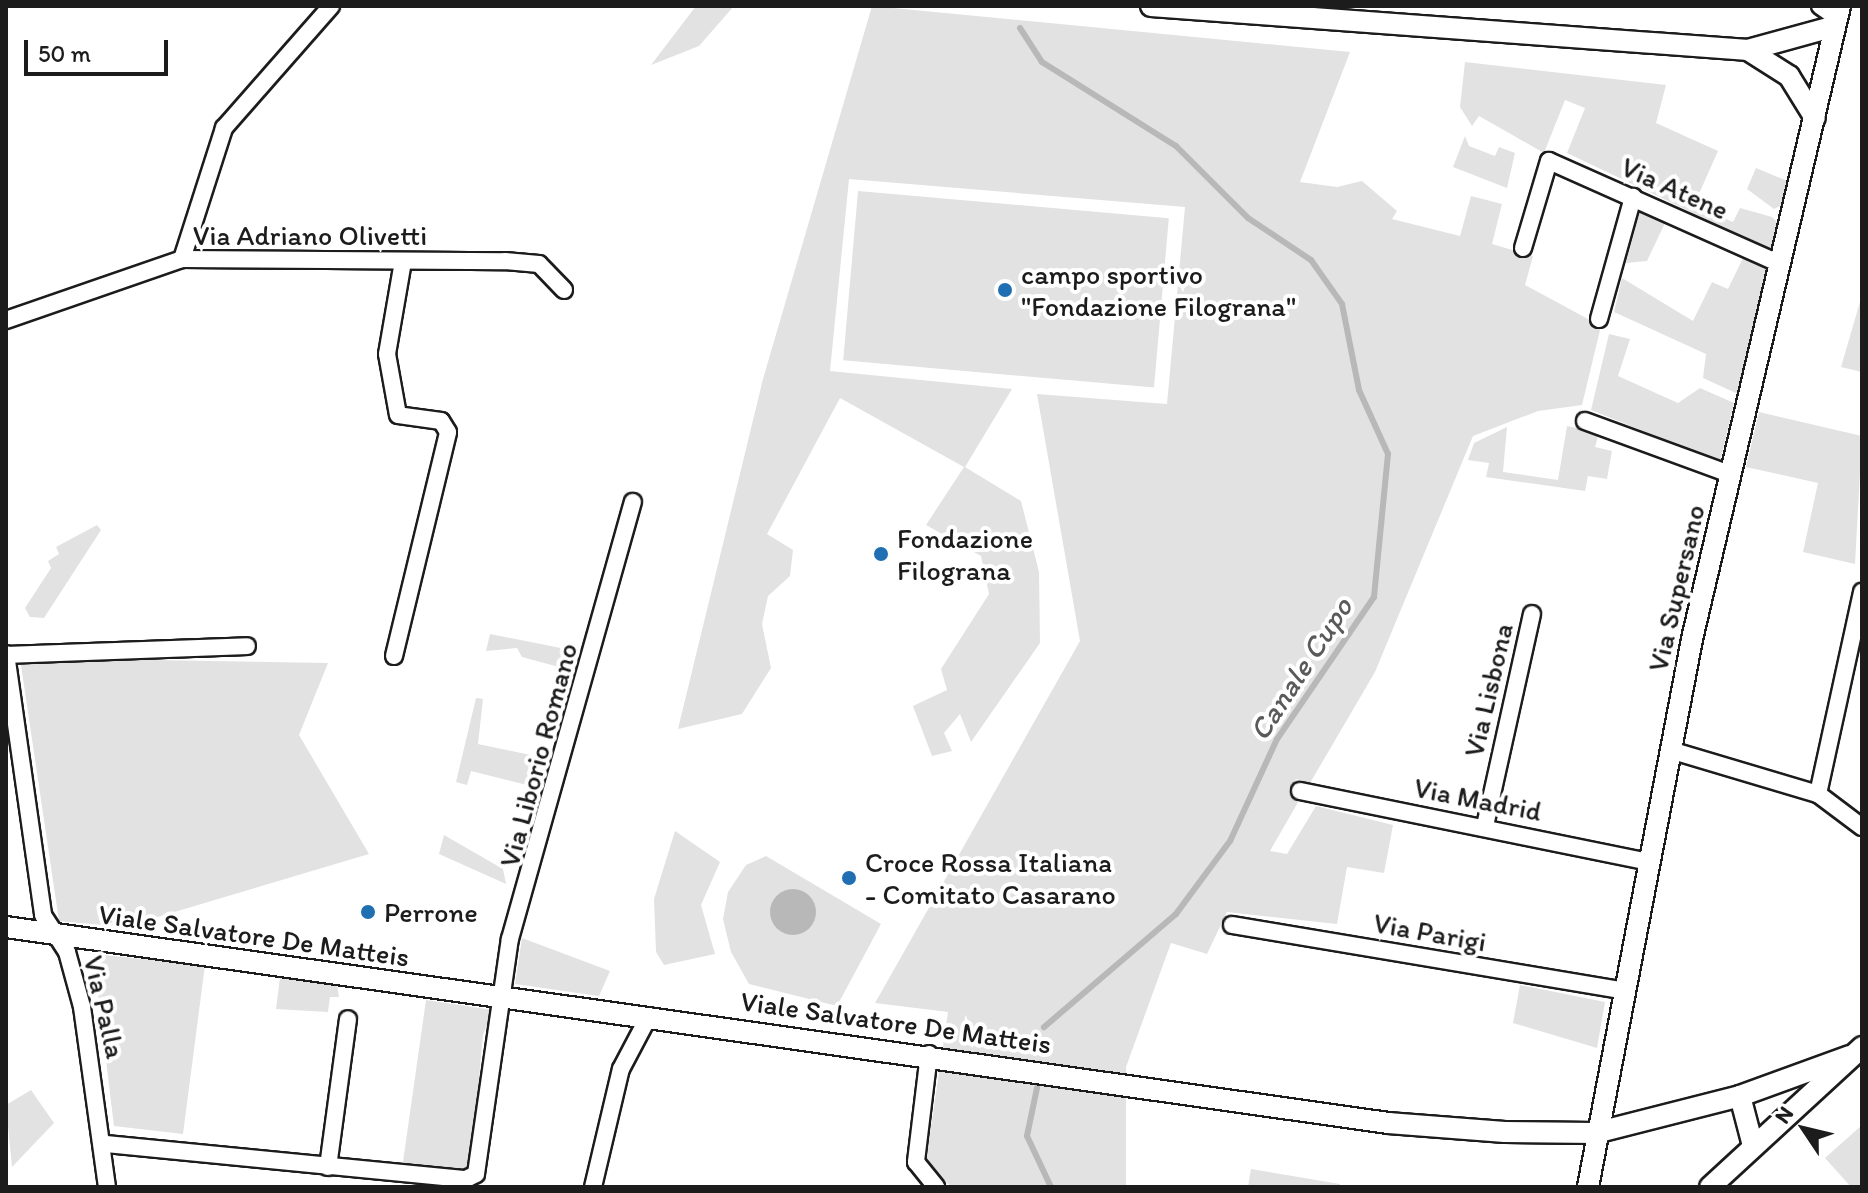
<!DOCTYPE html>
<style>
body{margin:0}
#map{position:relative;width:1868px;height:1193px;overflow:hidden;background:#fff;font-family:Itim,sans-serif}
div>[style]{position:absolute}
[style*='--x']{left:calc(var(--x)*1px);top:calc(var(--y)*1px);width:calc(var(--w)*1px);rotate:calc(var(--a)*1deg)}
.green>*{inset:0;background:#e2e2e2;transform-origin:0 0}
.water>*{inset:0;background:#b8b8b8}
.round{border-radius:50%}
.stream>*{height:6px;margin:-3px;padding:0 3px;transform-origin:3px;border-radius:3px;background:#b8b8b8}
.roads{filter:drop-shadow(2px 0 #1c1c1c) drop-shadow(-2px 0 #1c1c1c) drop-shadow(0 2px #1c1c1c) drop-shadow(0 -2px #1c1c1c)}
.minor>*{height:16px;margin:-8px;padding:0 8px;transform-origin:8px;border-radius:8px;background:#fff}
.tertiary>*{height:20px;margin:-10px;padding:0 10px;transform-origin:10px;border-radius:10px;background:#fff}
.dots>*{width:22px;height:22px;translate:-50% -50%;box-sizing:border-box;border:4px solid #fff;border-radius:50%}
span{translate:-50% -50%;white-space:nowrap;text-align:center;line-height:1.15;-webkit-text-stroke:8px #fff;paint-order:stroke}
.street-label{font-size:28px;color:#1c1c1c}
.poi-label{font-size:28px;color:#1c1c1c}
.left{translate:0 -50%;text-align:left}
.water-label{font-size:30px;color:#5a5a5a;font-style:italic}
.frame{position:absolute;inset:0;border:8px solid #1c1c1c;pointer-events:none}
.north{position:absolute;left:1764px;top:1089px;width:80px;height:80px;-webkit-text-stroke:6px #fff;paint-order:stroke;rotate:305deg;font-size:22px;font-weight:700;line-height:32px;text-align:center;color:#1c1c1c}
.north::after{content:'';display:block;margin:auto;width:28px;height:36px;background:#1c1c1c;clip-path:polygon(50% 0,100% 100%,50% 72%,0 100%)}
.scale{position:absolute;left:24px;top:40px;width:144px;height:36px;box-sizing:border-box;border:4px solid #1c1c1c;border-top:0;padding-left:10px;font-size:24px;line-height:28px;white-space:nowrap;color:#1c1c1c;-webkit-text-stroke:6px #fff;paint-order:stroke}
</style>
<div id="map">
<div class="green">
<i style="clip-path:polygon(696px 6px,734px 6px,699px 46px,651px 65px)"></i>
<i style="clip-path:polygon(872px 6px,1350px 52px,1300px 182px,1337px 187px,1362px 181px,1397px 211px,1392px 219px,1460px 236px,1471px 196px,1502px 204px,1492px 244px,1533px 256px,1525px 285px,1601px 326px,1582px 405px,1538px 411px,1473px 436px,1375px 672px,1310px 783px,1296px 779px,1289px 794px,1301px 797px,1270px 851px,1287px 854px,1316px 806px,1393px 825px,1384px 873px,1347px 867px,1337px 924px,1227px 912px,1207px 954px,1171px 943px,1126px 1067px,1126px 1187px,951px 1187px,926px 1161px,948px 1012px,875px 1003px,1080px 641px,1037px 394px,1167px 404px,1185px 207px,849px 179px,830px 371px,1012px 389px,965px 467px,1021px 501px,1039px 572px,1040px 643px,971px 742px,960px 714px,944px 733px,952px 751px,932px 756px,913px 706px,947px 690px,941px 669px,989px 594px,981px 556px,926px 525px,964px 467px,840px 398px,767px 534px,793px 550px,790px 576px,768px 596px,762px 624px,771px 668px,742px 714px,678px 729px,763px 379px)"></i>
<i style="clip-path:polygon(1465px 62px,1666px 85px,1656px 123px,1718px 151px,1694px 205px,1733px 222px,1740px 208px,1772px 217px,1779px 224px,1773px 251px,1567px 153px,1585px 108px,1565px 100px,1544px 153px,1479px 116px,1472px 126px,1460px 107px)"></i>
<i style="clip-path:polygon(1465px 136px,1469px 146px,1495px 156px,1499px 147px,1515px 153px,1507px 188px,1453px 167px)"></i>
<i style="clip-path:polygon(1756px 168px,1790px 182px,1786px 203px,1774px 209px,1747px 189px)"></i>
<i style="left:858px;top:191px;width:312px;height:170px;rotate:5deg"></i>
<i style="clip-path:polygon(1640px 211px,1666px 221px,1647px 261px,1626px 263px)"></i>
<i style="clip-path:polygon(1743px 258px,1771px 270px,1738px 394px,1703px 378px,1706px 354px,1614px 312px,1622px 278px,1693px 321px,1712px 282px,1728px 289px)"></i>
<i style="clip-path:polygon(1862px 295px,1862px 372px,1841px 367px)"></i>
<i style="clip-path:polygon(1609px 334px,1630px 339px,1618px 376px,1678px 403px,1700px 388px,1734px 403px,1720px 462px,1591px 410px)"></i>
<i style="clip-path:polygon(1759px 412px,1862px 436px,1855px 564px,1803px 552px,1818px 483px,1746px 467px)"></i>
<i style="clip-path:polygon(1567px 426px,1599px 433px,1595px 447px,1612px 451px,1607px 479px,1588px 476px,1585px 491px,1486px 477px,1489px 463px,1468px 460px,1474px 443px,1507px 427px,1503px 472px,1558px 480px)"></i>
<i style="clip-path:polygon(97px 525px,101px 530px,44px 618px,30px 617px,25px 608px,51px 568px,48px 561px,59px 554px,56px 547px)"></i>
<i style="clip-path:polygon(490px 634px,586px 653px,581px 673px,522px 657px,517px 648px,486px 651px)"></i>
<i style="clip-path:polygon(32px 658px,328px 663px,299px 735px,369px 854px,124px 927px,59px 921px,21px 665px)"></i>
<i style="clip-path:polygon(476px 698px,483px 699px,478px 744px,559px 761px,525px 884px,520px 874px,543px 789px,471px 771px,467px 785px,456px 782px)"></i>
<i style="clip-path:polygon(675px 831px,720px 862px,701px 905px,715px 954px,664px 965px,656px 952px,654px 899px)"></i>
<i style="clip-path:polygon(444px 835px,503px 869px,506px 884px,439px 854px)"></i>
<i style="clip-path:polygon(766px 856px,881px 924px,837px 1006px,749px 984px,731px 952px,723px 919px,728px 892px,746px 865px)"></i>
<i style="clip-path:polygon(522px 938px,610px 971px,599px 996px,515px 984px)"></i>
<i style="clip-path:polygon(93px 954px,205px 965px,183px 1134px,114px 1126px)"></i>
<i style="clip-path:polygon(280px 977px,337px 984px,339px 997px,330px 997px,328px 1012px,276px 1009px)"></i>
<i style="clip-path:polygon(1520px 985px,1605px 1002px,1597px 1048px,1513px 1023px)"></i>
<i style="clip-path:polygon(426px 1000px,493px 1010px,483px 1035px,471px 1166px,455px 1173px,402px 1169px)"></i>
<i style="clip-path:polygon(31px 1090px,54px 1123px,12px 1167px,6px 1105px)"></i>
<i style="clip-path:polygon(1862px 1125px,1862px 1187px,1851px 1187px,1825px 1158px)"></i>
<i style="clip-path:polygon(1251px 1169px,1340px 1184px,1340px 1187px,1248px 1187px)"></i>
</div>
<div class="water">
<i class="round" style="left:770px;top:889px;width:46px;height:46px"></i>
</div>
<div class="stream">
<i style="--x:1020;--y:28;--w:40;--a:57.1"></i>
<i style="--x:1042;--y:62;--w:158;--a:32.1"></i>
<i style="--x:1176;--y:146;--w:102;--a:45"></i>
<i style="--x:1248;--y:218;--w:76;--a:33.7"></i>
<i style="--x:1311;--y:260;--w:54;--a:54.8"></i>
<i style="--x:1342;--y:304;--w:88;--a:78.8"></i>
<i style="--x:1359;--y:390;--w:70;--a:65.6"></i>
<i style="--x:1388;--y:454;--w:144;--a:95.6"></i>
<i style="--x:1374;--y:597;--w:172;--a:124.3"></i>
<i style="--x:1277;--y:739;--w:112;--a:114.7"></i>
<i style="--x:1230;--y:841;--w:91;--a:126.5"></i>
<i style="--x:1176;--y:914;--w:174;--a:139.4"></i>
<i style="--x:1037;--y:1088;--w:49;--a:101.8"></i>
<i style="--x:1027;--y:1136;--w:56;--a:64.8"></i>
</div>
<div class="roads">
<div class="minor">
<i style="--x:1820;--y:6;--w:21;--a:35"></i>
<i style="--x:1523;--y:248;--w:91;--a:-73.4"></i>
<i style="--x:1549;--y:161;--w:253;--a:24"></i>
<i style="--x:182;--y:259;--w:138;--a:-72.2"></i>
<i style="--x:224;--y:128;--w:162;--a:-48.7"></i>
<i style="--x:1599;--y:319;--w:127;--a:-74.4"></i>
<i style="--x:6;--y:320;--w:186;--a:-19.1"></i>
<i style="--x:182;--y:259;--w:323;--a:0.4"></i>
<i style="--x:505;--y:261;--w:34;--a:5"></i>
<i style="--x:539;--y:264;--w:36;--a:46"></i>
<i style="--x:1585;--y:421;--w:154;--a:20.1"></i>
<i style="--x:6;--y:654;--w:264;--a:81.9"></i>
<i style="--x:43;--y:915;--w:44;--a:57"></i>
<i style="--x:67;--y:952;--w:57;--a:74.7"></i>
<i style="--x:82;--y:1007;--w:182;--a:82.1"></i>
<i style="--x:6;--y:655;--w:241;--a:-2.1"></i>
<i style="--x:394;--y:656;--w:230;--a:-76.4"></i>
<i style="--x:448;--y:432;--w:13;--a:-122"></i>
<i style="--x:441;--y:421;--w:43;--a:-172.1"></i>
<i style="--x:398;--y:415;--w:62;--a:-100.2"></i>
<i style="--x:387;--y:354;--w:94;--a:-80.2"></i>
<i style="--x:1670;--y:750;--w:154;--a:16.6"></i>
<i style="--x:1818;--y:794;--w:55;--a:36.9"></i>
<i style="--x:1300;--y:791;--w:352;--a:11.5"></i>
<i style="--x:1818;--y:794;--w:207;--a:-77.7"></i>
<i style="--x:1485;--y:826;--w:217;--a:-77.5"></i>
<i style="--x:1232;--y:925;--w:394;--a:9.5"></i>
<i style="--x:929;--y:1054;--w:109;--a:96.9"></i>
<i style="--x:916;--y:1162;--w:32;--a:51"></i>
<i style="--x:106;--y:1144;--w:362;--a:5.6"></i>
<i style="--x:466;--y:1179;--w:11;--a:-27"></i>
<i style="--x:476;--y:1174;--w:237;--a:-81.8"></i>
<i style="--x:510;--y:939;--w:454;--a:-74.3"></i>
<i style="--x:328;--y:1167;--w:149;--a:-82.3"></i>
<i style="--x:593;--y:1187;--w:121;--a:-76.7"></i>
<i style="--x:621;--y:1069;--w:60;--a:-62.2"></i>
</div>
<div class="tertiary">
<i style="--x:1151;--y:6;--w:599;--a:4.22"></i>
<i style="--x:1748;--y:50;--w:90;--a:-15.4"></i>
<i style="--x:1748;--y:50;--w:49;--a:32.4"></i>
<i style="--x:1789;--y:76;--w:49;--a:58.2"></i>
<i style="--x:6;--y:927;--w:1396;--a:8.07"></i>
<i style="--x:1388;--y:1123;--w:117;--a:4.4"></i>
<i style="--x:1505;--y:1132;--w:90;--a:0.6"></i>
<i style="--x:1595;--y:1133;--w:150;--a:-14.3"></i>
<i style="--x:1740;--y:1096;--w:117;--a:-20"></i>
<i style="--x:1740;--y:1096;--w:52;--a:75.4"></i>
<i style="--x:1588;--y:1187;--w:558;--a:-79.25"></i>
<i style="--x:1692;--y:639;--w:650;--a:-76.84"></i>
<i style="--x:1710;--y:1187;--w:207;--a:-42.6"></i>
</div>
</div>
<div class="dots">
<i style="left:1005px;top:290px;background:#1f6fb2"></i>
<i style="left:881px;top:554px;background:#1f6fb2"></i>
<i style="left:849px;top:878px;background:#1f6fb2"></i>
<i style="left:368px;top:912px;background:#1f6fb2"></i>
</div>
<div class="street-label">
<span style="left:1675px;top:188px;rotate:24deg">Via Atene</span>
<span style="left:310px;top:235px">Via Adriano Olivetti</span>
<span style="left:1676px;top:588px;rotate:-77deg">Via Supersano</span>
<span style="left:1488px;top:690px;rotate:-77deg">Via Lisbona</span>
<span style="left:538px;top:755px;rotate:-75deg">Via Liborio Romano</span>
<span style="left:1478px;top:799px;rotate:11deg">Via Madrid</span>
<span style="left:1430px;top:932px;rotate:10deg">Via Parigi</span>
<span style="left:254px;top:935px;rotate:8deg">Viale Salvatore De Matteis</span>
<span style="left:105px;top:1007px;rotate:77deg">Via Palla</span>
<span style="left:896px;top:1022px;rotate:8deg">Viale Salvatore De Matteis</span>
</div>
<div class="poi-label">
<span class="left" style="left:1021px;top:290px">campo sportivo<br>"Fondazione Filograna"</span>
<span class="left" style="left:897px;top:554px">Fondazione<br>Filograna</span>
<span class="left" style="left:865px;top:878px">Croce Rossa Italiana<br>- Comitato Casarano</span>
<span class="left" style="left:384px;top:912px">Perrone</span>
</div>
<div class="water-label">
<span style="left:1301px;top:669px;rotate:-57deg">Canale Cupo</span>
</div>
<div class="frame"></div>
<div class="north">N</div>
<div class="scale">50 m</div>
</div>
